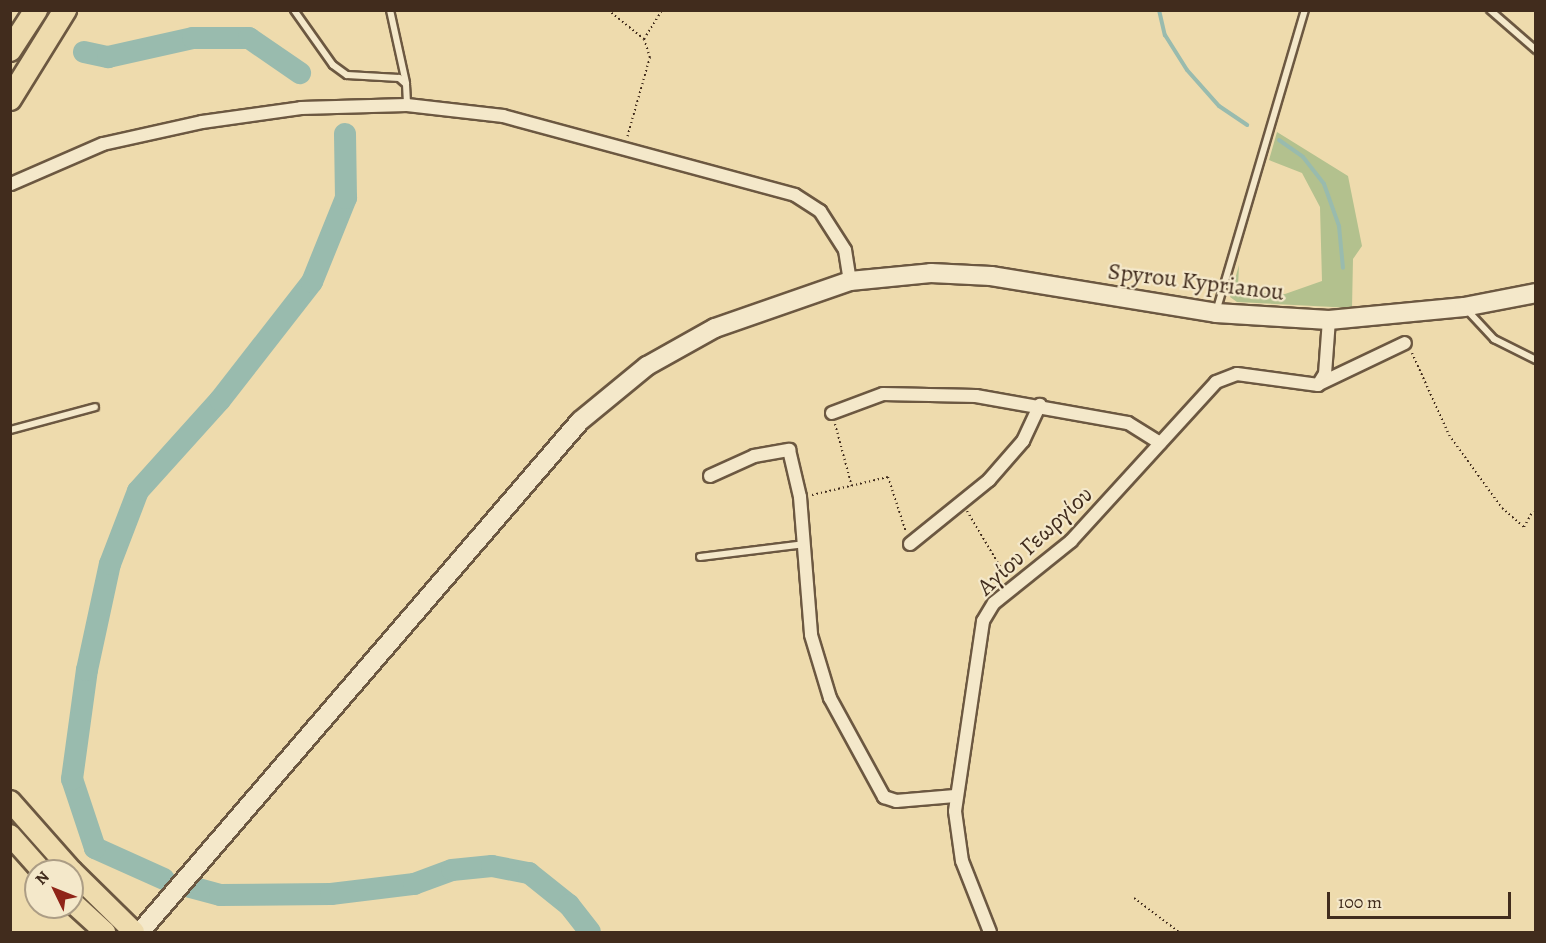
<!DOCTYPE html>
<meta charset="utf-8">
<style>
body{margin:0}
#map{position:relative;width:1546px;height:943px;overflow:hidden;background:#eedbad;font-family:Alegreya,serif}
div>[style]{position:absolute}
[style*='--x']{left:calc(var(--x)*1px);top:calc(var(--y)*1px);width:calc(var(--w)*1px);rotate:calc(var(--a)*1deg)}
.green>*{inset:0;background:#b3c18e}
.stream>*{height:4px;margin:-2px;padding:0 2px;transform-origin:2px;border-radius:2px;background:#99bbae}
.river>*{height:22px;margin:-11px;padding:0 11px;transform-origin:11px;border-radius:11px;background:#99bbae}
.path>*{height:2px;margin-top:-1px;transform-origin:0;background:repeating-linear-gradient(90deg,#412c1d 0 1.5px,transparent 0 4.5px)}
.roads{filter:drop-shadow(2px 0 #6c5841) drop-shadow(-2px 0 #6c5841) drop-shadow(0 2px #6c5841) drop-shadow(0 -2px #6c5841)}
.lane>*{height:6px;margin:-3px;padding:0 3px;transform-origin:3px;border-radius:3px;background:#f4e8ca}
.street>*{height:12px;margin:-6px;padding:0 6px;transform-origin:6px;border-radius:6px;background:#f4e8ca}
.secondary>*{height:18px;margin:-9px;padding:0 9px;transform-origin:9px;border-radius:9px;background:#f4e8ca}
.primary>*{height:20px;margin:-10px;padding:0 10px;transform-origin:10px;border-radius:10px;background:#eedbad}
.highway>*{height:22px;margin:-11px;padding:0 11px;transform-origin:11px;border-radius:11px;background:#eedbad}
span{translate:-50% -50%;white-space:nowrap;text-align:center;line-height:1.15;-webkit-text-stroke:4.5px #f4e8ca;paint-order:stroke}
.street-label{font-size:24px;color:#412c1d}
.frame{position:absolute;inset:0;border:12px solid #412c1d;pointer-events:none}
.north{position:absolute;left:24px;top:859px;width:60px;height:60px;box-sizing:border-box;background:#f4e8ca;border:2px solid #ac9d85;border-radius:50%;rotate:313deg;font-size:16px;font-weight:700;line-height:24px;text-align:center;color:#412c1d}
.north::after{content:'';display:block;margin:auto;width:21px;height:27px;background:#8f2418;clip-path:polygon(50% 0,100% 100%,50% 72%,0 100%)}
.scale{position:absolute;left:1327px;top:892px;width:184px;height:27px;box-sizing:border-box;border:3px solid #412c1d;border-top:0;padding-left:8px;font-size:18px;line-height:21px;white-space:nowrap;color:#412c1d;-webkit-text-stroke:4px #f4e8ca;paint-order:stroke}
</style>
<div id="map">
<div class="green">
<i style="clip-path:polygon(1277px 132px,1348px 176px,1362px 246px,1353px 259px,1352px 308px,1237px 302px,1230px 297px,1239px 265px,1238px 287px,1260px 293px,1285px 294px,1322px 281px,1320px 207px,1302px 173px,1269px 160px)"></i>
</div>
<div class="stream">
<i style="--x:1159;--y:10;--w:26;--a:77"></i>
<i style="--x:1165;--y:35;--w:41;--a:57.8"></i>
<i style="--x:1187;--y:70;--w:48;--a:48.4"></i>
<i style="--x:1219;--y:106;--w:34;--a:34"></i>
<i style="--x:1279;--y:140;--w:29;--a:35"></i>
<i style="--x:1303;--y:157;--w:34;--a:52"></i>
<i style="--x:1324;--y:184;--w:45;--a:70.3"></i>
<i style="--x:1339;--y:226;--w:42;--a:84.6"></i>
</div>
<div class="river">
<i style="--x:84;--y:52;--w:25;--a:12"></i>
<i style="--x:108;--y:57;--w:87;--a:-12.6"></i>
<i style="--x:193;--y:38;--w:56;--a:0"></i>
<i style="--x:249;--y:38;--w:62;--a:34.5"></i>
<i style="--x:164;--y:879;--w:76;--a:-155.8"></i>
<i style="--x:95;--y:848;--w:73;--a:-108.4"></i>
<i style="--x:72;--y:779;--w:110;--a:-82.2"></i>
<i style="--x:87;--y:670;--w:108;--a:-77.8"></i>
<i style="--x:110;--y:564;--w:78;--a:-69"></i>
<i style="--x:138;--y:491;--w:122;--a:-48"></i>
<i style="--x:220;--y:400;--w:150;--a:-52.1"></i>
<i style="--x:312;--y:282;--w:91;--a:-68"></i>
<i style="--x:346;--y:198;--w:64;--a:-90.9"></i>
<i style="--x:187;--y:886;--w:34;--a:15"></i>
<i style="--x:220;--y:895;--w:111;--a:-0.5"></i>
<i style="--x:331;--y:894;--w:84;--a:-6.9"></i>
<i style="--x:414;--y:884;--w:40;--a:-20.2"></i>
<i style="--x:452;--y:870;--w:40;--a:-5.7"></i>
<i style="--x:492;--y:866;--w:38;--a:11"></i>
<i style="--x:529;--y:873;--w:51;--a:38.7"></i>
<i style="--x:569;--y:905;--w:34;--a:52"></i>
</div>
<div class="path">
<i style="--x:608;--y:10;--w:46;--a:38.9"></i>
<i style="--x:644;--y:39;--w:19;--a:72"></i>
<i style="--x:650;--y:57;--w:84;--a:105.9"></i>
<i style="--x:644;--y:39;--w:34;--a:-58"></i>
<i style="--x:1412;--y:353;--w:90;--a:65.7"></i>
<i style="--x:1449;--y:435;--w:90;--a:54"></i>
<i style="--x:1502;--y:508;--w:29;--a:41"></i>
<i style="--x:1524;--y:527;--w:18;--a:-61"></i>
<i style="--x:835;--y:424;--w:65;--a:74.9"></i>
<i style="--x:812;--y:495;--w:78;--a:-13.3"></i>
<i style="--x:888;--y:477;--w:58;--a:71.9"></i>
<i style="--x:967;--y:511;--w:78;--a:59.2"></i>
<i style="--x:1134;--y:898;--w:56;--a:37.1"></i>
</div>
<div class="roads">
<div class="lane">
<i style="--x:294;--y:10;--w:67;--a:54.7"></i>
<i style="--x:333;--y:65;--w:17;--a:36"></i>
<i style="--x:347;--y:75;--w:52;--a:3.3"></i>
<i style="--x:399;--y:78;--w:9;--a:41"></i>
<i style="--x:406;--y:84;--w:21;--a:87"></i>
<i style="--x:390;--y:10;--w:75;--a:77.6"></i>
<i style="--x:1490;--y:10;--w:61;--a:41"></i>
<i style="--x:1467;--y:310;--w:40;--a:47"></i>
<i style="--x:1494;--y:339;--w:47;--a:26.6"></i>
<i style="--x:1216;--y:312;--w:315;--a:-73.6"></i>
<i style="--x:10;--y:430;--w:88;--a:-15.1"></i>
<i style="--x:700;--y:557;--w:106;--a:-7.1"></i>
</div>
<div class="street">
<i style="--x:11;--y:184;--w:100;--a:-23.5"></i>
<i style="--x:103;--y:144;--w:101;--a:-12.5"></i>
<i style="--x:202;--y:122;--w:100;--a:-8"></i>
<i style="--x:301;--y:108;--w:106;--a:-1.6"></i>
<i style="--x:407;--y:105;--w:97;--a:6.5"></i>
<i style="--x:503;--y:116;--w:302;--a:15.1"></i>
<i style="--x:795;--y:195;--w:30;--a:33"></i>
<i style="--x:820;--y:211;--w:46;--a:57.3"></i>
<i style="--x:845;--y:250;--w:31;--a:81"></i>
<i style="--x:1319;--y:384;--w:95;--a:-25.5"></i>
<i style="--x:832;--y:413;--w:54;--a:-20.4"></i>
<i style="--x:883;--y:394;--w:93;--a:1.2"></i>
<i style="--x:976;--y:396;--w:154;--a:10.1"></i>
<i style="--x:1128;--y:423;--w:38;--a:32"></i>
<i style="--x:710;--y:476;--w:48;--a:-24.4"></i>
<i style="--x:754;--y:456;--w:36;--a:-10"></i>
<i style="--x:789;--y:450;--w:48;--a:76.8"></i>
<i style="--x:800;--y:497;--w:138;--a:85.4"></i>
<i style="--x:811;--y:635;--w:66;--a:73.2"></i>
<i style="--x:830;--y:698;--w:113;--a:61.4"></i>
<i style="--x:884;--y:797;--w:13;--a:18"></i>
<i style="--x:896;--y:801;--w:59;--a:-4.8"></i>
<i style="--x:910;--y:544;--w:102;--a:-39"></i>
<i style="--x:989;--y:480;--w:52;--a:-48.9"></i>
<i style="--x:1023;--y:441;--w:40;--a:-65"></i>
<i style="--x:990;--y:932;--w:76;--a:-111.5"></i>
<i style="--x:962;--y:861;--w:50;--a:-98"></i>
<i style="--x:955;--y:811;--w:192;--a:-81.6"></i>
<i style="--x:983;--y:621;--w:21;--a:-59"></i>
<i style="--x:994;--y:603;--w:99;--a:-38.8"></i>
<i style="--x:1071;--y:541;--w:215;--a:-47.6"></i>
<i style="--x:1216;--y:382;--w:22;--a:-21"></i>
<i style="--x:1237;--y:374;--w:82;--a:7.7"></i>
<i style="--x:1318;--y:385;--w:13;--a:-58"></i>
<i style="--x:1325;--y:374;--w:54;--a:-85.8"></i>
</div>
<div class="secondary">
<i style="--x:140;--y:932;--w:674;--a:-49.27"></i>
<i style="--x:580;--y:421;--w:87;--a:-39.4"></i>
<i style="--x:647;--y:366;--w:78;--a:-29.2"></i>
<i style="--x:715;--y:328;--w:143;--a:-19.2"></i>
<i style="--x:850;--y:281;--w:81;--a:-5.6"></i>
<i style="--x:931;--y:273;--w:60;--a:2.9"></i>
<i style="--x:991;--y:276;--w:228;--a:9.3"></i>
<i style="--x:1216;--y:313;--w:113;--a:3.5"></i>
<i style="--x:1329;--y:320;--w:136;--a:-5.5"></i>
<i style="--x:1464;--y:307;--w:73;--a:-11"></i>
</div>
<div class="primary">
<i style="--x:10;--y:801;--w:94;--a:48.5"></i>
<i style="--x:10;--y:835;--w:48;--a:48.4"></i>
<i style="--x:72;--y:871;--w:87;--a:44.5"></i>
<i style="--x:72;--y:902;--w:45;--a:42.3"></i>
</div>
<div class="highway">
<i style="--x:10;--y:50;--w:48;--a:-57"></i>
<i style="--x:10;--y:99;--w:105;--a:-58.3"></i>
</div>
</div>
<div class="street-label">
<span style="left:1196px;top:282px;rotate:7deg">Spyrou Kyprianou</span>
<span style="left:1035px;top:541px;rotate:-43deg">Αγίου Γεωργίου</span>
</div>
<div class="frame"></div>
<div class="north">N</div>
<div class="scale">100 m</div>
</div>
